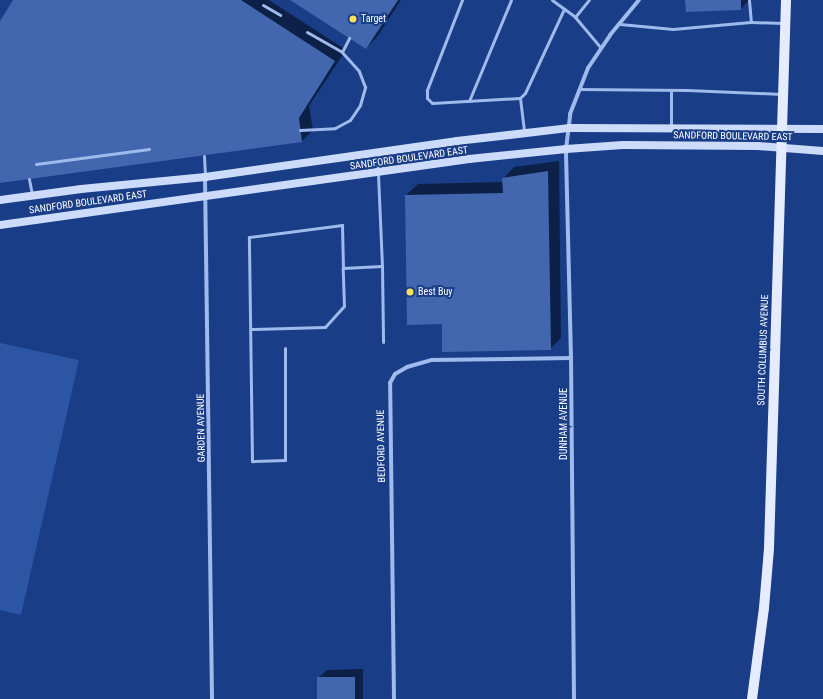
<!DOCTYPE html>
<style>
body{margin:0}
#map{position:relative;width:823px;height:699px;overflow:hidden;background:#193d86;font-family:"Roboto Condensed",sans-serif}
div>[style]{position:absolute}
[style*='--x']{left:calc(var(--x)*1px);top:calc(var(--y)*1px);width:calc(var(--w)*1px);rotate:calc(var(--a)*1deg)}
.green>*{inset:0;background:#2c55a4}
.shadow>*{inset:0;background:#0007}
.building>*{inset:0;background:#4267af;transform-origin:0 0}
.lane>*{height:3px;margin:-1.5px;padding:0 1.5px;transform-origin:1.5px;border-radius:1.5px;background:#9fbaec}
.street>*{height:4px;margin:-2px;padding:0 2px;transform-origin:2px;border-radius:2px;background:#9fbaec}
.secondary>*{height:8px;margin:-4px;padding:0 4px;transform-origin:4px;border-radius:4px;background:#ccdbf9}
.primary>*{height:10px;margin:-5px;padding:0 5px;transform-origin:5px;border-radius:5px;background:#e5ecff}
.dots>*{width:11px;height:11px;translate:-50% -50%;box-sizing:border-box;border:2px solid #193d86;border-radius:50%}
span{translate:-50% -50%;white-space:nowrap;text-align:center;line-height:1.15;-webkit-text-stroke:4px #193d86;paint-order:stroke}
.poi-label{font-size:10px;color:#fff}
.left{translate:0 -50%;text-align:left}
.street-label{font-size:10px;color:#fff}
</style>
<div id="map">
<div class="green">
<i style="clip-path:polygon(0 343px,79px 360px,21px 615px,0 610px)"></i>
</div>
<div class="shadow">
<i style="clip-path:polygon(15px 0,269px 0,346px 50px,309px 106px,313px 130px,302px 141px,0 182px,0 23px)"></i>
<i style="clip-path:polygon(292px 0,401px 0,377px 37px,366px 48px)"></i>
<i style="clip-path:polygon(686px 0,749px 0,741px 9px)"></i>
<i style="clip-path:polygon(559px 161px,561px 338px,550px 349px,443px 323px,406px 195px,418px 184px,503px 182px,503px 179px,514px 167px)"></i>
<i style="clip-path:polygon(363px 669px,363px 699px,319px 699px,318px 678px,327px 670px)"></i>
</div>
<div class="building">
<i style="clip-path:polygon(13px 0,241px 0,335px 61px,299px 118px,302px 142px,0 183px,0 21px)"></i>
<i style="clip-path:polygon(290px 0,398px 0,366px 49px)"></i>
<i style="clip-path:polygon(685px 0,741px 0,741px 10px,686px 12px)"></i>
<i style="clip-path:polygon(548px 171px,551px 350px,442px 352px,442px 324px,407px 325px,405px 195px,503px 193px,502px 178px)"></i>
<i style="left:355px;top:677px;width:22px;height:38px;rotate:90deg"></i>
</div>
<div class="lane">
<i style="--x:462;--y:0;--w:97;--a:111.3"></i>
<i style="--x:427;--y:90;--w:8;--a:90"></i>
<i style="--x:427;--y:98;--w:7;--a:45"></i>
<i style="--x:432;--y:103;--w:88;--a:-3.3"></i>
<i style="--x:520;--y:98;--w:7;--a:-45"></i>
<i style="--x:525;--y:93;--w:93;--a:-65.1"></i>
<i style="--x:552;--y:0;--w:29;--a:36"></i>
<i style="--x:575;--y:17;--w:40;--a:50"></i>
<i style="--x:749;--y:0;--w:22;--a:85"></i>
<i style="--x:751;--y:22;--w:32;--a:2"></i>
<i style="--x:263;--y:5;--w:20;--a:30"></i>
<i style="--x:575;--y:17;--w:22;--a:-51"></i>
<i style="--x:620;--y:24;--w:53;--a:5.4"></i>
<i style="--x:673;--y:29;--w:78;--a:-5.1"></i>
<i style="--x:307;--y:32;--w:40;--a:29.7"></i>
<i style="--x:579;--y:89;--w:108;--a:0.5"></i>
<i style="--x:687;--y:90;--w:94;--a:2.4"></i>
<i style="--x:520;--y:98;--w:34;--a:83"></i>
<i style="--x:469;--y:101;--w:109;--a:-67.4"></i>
<i style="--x:671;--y:128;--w:38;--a:-90"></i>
<i style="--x:300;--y:130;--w:35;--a:-3"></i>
<i style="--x:335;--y:128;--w:17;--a:-28"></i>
<i style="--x:350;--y:120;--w:18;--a:-56"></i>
<i style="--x:360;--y:105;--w:19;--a:-74"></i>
<i style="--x:365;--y:87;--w:17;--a:-111"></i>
<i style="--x:359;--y:71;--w:25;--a:-132"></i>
<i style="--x:342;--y:52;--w:16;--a:-63"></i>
<i style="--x:204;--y:156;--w:21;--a:87"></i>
<i style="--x:36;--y:164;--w:114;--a:-7.6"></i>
<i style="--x:29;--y:179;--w:16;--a:79"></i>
<i style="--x:382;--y:266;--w:76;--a:89.2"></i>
<i style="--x:251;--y:329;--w:74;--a:-1.5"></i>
<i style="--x:325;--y:327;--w:28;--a:-48"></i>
<i style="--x:344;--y:306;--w:38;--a:-92"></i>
<i style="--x:285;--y:348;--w:112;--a:90"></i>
<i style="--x:285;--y:460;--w:33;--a:178"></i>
<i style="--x:252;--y:461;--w:224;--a:-90.8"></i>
<i style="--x:249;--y:237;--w:94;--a:-7.4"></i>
<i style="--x:342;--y:225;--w:43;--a:88.7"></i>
<i style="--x:343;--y:268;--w:39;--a:-3"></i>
<i style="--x:382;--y:266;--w:113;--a:-92.5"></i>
</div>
<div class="street">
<i style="--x:205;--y:177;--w:522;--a:89.23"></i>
<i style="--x:394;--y:699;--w:316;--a:-90.7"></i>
<i style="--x:390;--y:383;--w:10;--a:-61"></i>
<i style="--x:395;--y:374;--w:14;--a:-30"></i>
<i style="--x:407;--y:367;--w:26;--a:-16"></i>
<i style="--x:432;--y:360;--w:139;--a:-0.8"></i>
<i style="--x:574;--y:699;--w:341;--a:-90.5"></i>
<i style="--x:571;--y:358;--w:209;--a:-91.4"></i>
<i style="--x:566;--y:149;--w:35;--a:-83"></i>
<i style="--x:570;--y:114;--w:49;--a:-68.6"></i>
<i style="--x:588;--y:68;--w:40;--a:-56"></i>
<i style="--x:610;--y:35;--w:45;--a:-50.4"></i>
</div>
<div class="secondary">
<i style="--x:0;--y:200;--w:82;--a:-7.7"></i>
<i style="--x:81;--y:189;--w:125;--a:-5.5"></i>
<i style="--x:205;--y:177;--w:255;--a:-8.1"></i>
<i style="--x:457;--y:141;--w:114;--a:-6.6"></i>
<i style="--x:570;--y:128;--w:253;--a:0.2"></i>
<i style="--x:0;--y:225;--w:474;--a:-8"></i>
<i style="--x:469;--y:159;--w:98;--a:-5.9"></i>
<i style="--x:566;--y:149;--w:57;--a:-4"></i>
<i style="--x:623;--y:145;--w:135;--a:0.4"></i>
<i style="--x:758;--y:146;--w:65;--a:4.4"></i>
</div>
<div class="primary">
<i style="--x:752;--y:699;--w:92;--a:-82.5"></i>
<i style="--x:764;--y:608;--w:60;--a:-85.2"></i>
<i style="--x:769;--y:548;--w:548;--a:-88.22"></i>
</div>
<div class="dots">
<i style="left:353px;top:19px;background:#ffe05b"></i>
<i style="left:410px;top:292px;background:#ffe05b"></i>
</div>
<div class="poi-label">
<span class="left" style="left:361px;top:19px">Target</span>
<span class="left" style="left:418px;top:292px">Best Buy</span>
</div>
<div class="street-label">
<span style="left:733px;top:136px;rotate:1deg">SANDFORD BOULEVARD EAST</span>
<span style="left:409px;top:158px;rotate:-8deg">SANDFORD BOULEVARD EAST</span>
<span style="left:88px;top:202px;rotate:-8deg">SANDFORD BOULEVARD EAST</span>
<span style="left:763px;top:350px;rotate:-88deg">SOUTH COLUMBUS AVENUE</span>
<span style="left:564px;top:424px;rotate:-90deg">DUNHAM AVENUE</span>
<span style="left:201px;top:428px;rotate:-91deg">GARDEN AVENUE</span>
<span style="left:381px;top:446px;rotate:-91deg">BEDFORD AVENUE</span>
</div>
</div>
